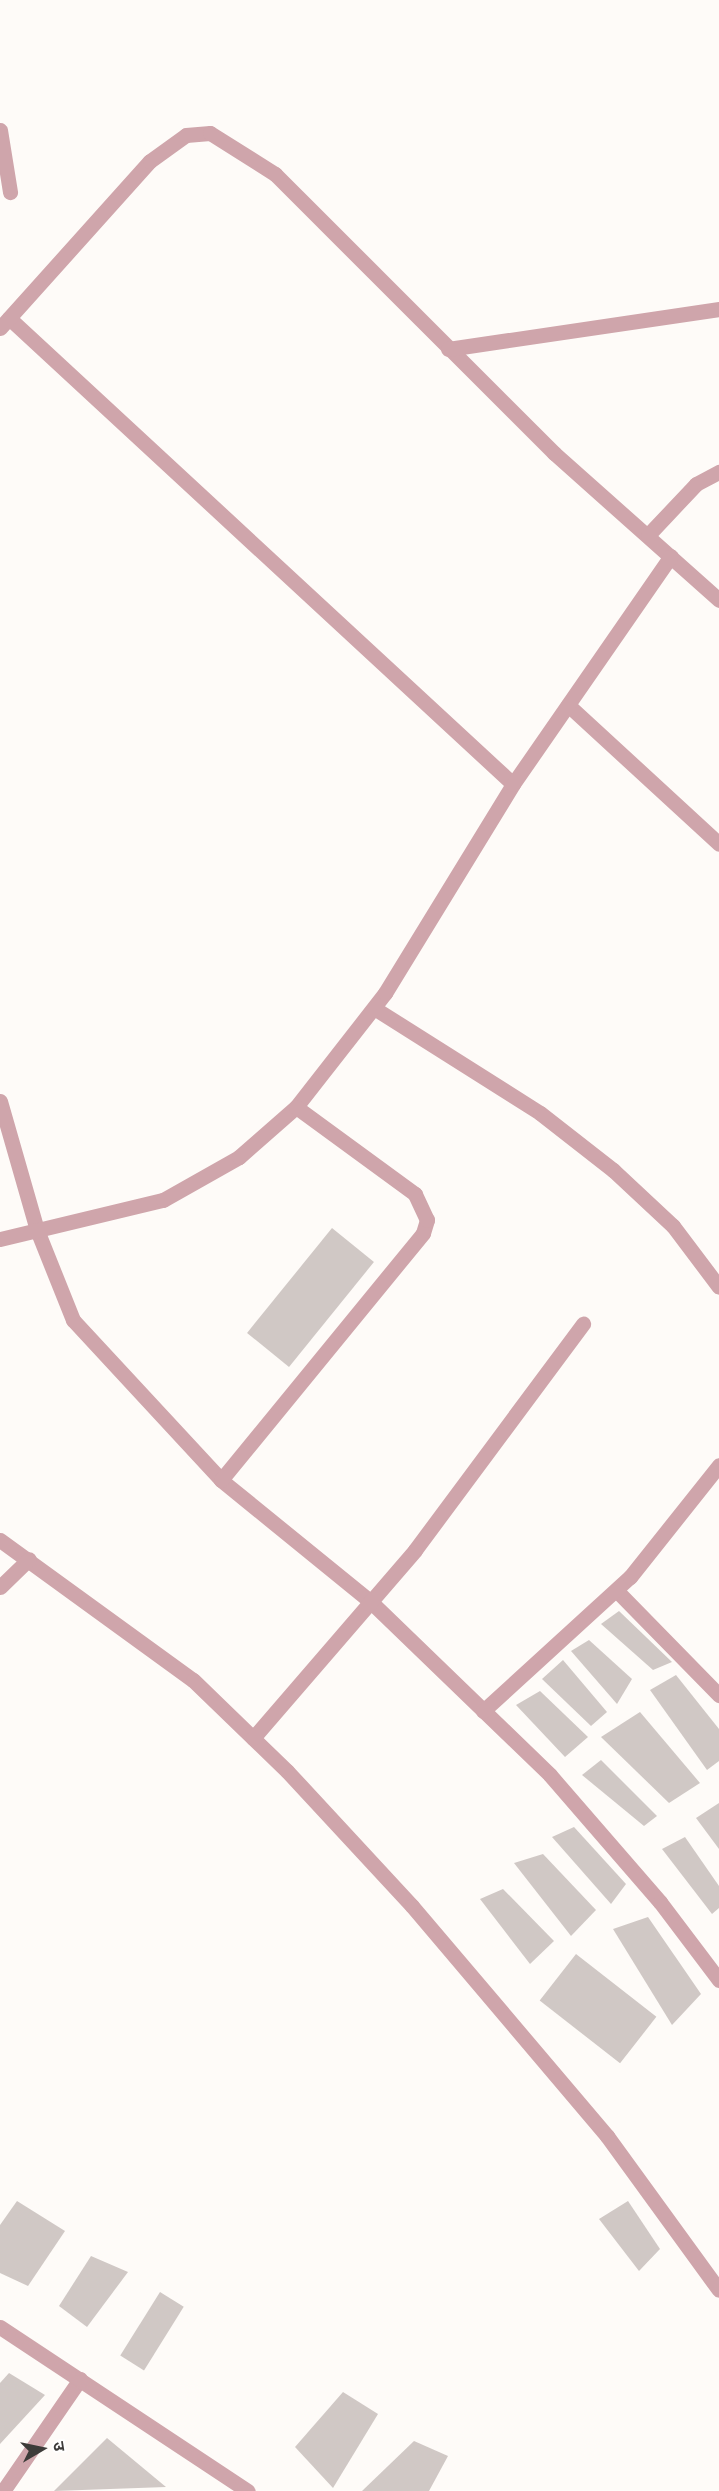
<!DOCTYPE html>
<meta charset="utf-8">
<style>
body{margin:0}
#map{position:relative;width:719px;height:2491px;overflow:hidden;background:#fefbf8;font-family:"Noto Sans","Noto Sans Devanagari",sans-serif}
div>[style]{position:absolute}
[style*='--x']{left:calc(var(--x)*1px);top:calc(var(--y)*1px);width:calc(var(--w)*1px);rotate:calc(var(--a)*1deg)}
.building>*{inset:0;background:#d0c8c5;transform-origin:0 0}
.minor>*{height:15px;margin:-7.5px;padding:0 7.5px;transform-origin:7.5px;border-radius:7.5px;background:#cfa5ab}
.tertiary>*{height:15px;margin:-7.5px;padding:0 7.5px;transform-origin:7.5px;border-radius:7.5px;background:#cfa5ab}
span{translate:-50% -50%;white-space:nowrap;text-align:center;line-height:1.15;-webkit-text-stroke:4.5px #fff;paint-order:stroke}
.north{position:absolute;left:12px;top:2419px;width:60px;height:60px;-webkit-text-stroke:4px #fff;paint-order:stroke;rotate:81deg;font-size:16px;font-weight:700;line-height:24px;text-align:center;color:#3d3b39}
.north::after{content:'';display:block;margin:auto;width:21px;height:27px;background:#3d3b39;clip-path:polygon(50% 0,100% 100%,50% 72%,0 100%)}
</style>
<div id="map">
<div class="building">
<i style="left:332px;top:1228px;width:54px;height:135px;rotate:39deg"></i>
<i style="clip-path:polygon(619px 1611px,672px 1662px,653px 1670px,601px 1624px)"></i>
<i style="clip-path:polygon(589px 1640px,632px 1679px,617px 1704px,571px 1651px)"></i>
<i style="clip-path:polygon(563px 1660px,607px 1712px,591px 1726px,542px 1679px)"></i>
<i style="clip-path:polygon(676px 1675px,719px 1729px,719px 1761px,707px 1770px,650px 1690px)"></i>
<i style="clip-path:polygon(540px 1691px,588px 1737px,565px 1757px,516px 1705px)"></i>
<i style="clip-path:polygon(640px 1712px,700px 1783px,669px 1803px,601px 1737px)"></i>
<i style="clip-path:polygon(601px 1760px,657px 1816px,644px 1826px,582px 1775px)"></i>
<i style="clip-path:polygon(719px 1803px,719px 1849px,696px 1818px)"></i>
<i style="clip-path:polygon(574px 1827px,626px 1884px,611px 1904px,552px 1837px)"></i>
<i style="clip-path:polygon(685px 1837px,719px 1886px,719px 1908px,712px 1914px,662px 1849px)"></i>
<i style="clip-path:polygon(543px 1854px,596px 1910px,571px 1936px,514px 1863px)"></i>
<i style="clip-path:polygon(503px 1889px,554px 1941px,530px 1964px,480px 1899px)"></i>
<i style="clip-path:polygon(648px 1917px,701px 1994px,672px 2025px,613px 1929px)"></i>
<i style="left:576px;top:1954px;width:102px;height:59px;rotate:38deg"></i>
<i style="clip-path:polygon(17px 2201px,65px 2231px,28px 2286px,0 2273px,0 2225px)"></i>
<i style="clip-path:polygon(628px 2201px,660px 2249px,639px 2271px,599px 2219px)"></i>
<i style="clip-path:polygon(91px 2256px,128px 2272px,87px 2327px,59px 2306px)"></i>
<i style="left:160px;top:2292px;width:28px;height:75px;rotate:32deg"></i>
<i style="clip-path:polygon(9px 2373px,45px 2395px,0 2444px,0 2383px)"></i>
<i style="clip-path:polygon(343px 2392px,378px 2414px,333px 2488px,295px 2447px)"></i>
<i style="clip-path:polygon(107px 2438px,166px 2487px,54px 2491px)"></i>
<i style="clip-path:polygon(414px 2441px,448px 2456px,429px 2491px,362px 2491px)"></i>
</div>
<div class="minor">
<i style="--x:0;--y:130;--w:63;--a:80.8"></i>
<i style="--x:9;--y:318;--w:686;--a:42.76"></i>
<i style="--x:0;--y:328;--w:224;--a:-48.1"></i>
<i style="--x:150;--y:161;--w:44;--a:-35.8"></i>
<i style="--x:186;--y:135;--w:24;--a:-5"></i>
<i style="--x:210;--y:133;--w:77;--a:32.2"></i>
<i style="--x:275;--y:174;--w:395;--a:45"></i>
<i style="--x:554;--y:453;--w:221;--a:41.7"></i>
<i style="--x:448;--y:349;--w:274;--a:-8.4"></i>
<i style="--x:648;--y:535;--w:70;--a:-46.7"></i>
<i style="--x:696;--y:484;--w:26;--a:-28"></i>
<i style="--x:568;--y:705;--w:205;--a:42.6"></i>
<i style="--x:374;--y:1008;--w:196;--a:32.3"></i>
<i style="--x:540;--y:1113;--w:93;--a:38"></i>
<i style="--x:613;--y:1170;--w:82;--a:43"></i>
<i style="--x:673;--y:1226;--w:76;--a:53"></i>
<i style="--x:0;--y:1101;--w:134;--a:74"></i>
<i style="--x:37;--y:1230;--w:97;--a:68.2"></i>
<i style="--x:73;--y:1320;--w:218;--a:47.2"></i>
<i style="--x:221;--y:1480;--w:192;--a:39.1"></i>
<i style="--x:370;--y:1601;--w:250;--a:44"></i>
<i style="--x:550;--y:1775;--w:168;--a:49.1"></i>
<i style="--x:660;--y:1902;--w:98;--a:52.9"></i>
<i style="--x:0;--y:1239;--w:168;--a:-13.5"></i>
<i style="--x:163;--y:1200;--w:87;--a:-29.5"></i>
<i style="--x:239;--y:1157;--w:76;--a:-41.3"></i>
<i style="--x:296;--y:1107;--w:145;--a:-52"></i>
<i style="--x:385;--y:993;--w:245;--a:-58.5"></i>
<i style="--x:513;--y:784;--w:277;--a:-55.3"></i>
<i style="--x:221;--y:1480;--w:319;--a:-50.7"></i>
<i style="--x:423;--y:1233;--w:14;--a:-73"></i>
<i style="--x:427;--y:1220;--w:29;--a:-115"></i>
<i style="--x:415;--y:1194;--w:147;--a:-143.8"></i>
<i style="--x:0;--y:1540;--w:238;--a:36"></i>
<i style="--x:193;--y:1680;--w:131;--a:44.1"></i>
<i style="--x:287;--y:1771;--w:184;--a:47.2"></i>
<i style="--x:412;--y:1906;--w:302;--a:49.7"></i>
<i style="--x:607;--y:2136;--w:190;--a:54"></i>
<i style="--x:0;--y:1587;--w:40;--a:-44"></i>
<i style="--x:617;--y:1591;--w:146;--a:45.6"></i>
<i style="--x:483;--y:1711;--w:199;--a:-42.4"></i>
<i style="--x:630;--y:1577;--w:143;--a:-51.5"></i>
<i style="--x:253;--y:1738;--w:248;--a:-49.2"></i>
<i style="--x:415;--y:1550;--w:282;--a:-53.4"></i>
<i style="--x:3;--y:2491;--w:136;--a:-55.5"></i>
</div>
<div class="tertiary">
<i style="--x:0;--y:2327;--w:297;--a:33.5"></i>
</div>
<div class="north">उ</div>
</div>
